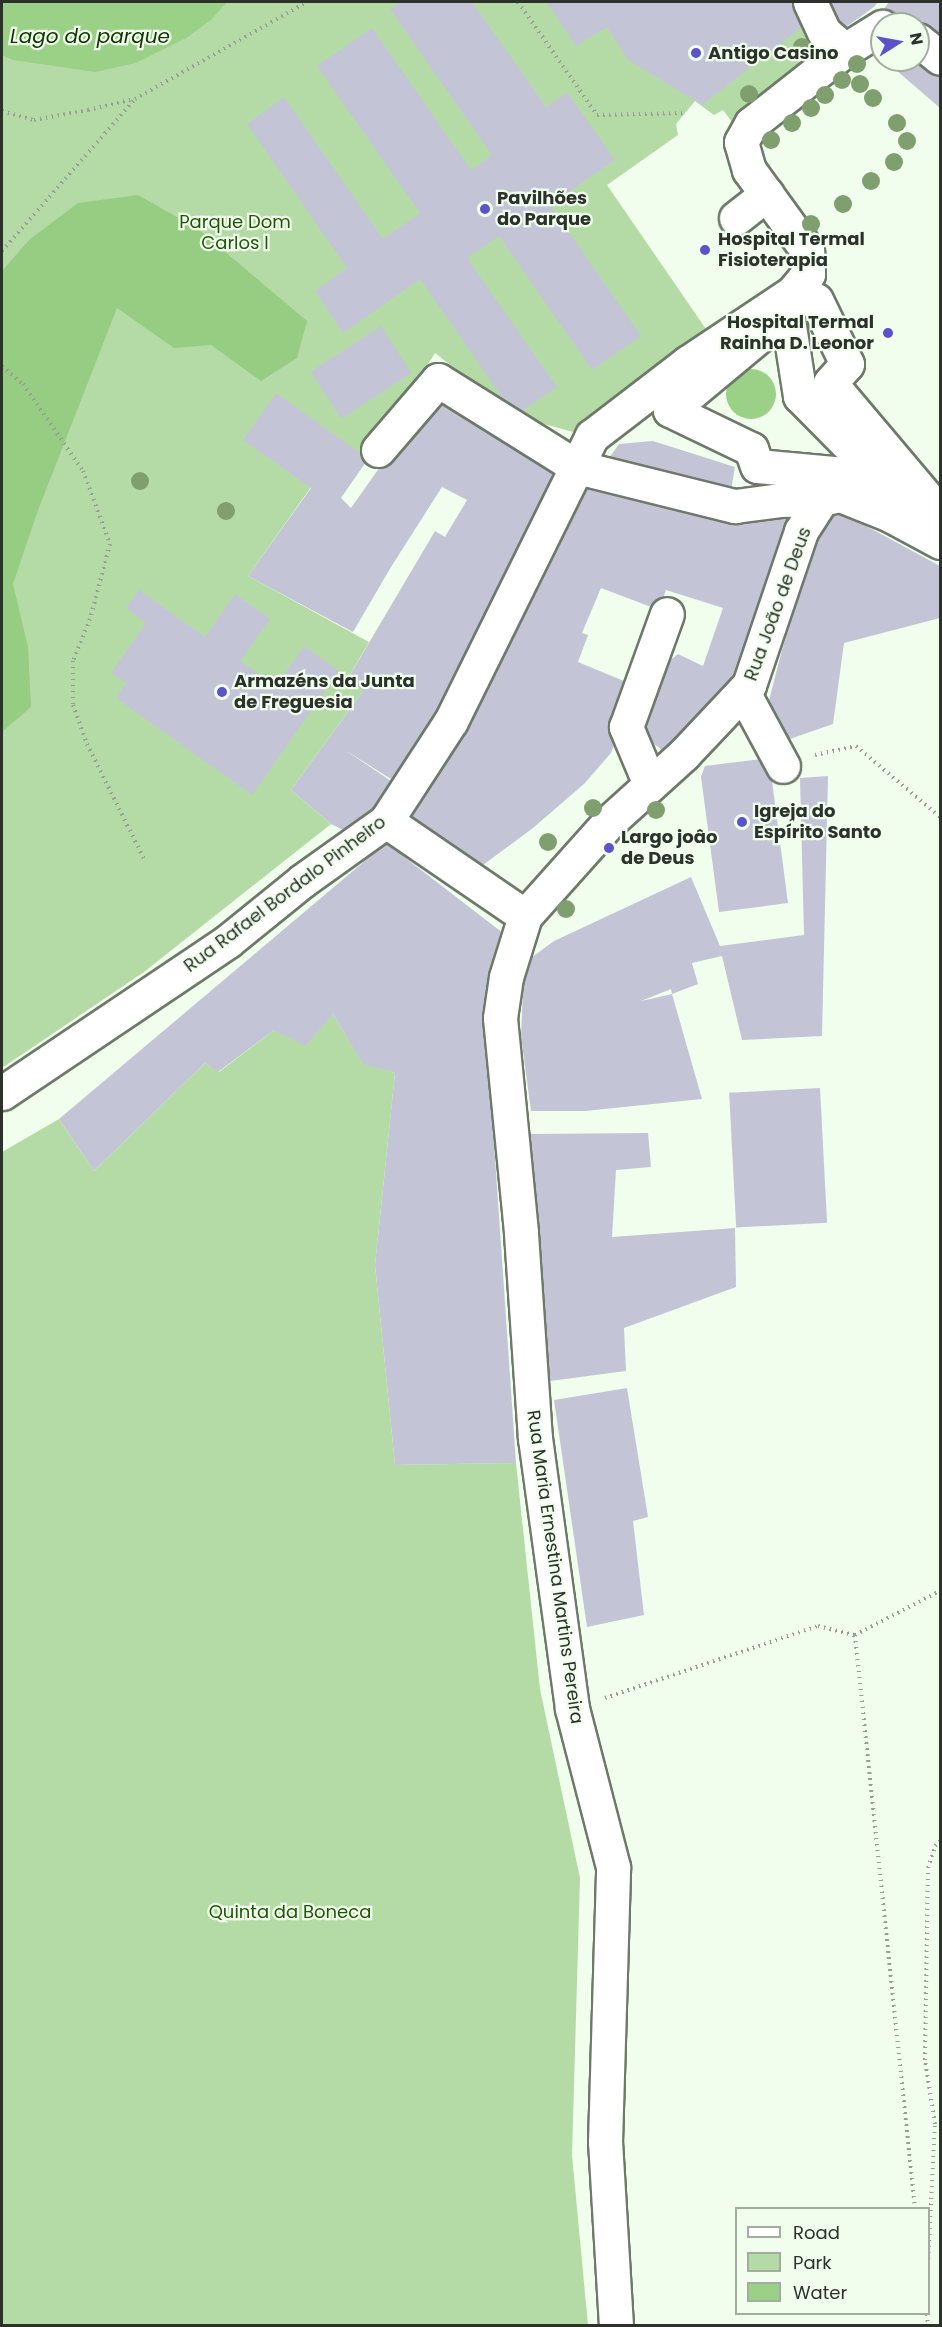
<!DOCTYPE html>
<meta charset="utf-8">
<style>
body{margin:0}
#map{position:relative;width:942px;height:2327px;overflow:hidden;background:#f1feed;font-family:Poppins,sans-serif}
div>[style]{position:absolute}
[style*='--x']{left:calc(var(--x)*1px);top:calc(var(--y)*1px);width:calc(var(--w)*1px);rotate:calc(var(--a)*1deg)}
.green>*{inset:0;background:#b4dba6}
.forest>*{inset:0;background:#96cd82}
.water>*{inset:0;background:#9ad186}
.round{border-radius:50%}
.building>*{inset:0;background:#c3c5d7;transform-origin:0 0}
.path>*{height:4px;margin-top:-2px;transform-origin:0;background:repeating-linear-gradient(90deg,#969f93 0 1.5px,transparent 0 6px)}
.roads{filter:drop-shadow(2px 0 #6e796a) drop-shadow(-2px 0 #6e796a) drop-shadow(0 2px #6e796a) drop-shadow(0 -2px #6e796a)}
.minor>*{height:33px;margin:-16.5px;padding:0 16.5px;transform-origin:16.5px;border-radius:16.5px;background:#fff}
.trees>*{width:18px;height:18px;margin:-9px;border-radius:50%;background:#7fa06e}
.dots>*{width:16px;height:16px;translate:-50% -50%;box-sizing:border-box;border:3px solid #f1feed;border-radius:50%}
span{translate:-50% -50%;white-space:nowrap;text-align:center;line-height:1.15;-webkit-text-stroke:4.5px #f1feed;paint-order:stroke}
.poi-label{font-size:18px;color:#2c312b;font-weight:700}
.left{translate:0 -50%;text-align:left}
.right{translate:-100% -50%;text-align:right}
.park-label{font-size:18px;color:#225406}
.street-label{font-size:18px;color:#2c312b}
.water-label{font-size:20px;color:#123501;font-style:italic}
.frame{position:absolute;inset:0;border:3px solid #2c312b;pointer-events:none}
.legend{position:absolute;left:735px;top:2207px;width:195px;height:108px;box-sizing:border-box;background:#f1feed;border:2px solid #a2ac9f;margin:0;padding:8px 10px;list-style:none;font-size:18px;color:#2c312b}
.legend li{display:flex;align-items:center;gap:12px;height:30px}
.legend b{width:30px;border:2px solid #a2ac9f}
.north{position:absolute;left:870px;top:12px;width:60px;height:60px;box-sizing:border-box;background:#f1feed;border:2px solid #a2ac9f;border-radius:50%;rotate:79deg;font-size:16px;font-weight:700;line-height:24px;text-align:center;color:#2c312b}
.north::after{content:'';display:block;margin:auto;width:21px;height:27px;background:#5c52ca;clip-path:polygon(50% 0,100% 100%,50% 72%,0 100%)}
</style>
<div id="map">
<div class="green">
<i style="clip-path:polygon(2px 2px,795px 2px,824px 44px,732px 122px,723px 110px,714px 115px,695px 101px,676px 124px,678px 135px,607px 185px,706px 329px,607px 403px,573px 432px,515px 416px,435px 353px,368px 459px,316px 480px,248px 576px,369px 642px,347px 680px,363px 691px,291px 790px,331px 824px,144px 972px,2px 1068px)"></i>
<i style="clip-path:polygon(333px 1014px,363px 1063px,395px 1073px,375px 1265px,395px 1465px,516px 1463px,540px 1689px,580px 1878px,572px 2155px,588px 2325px,2px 2325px,2px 1152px,59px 1119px,94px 1171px,205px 1063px,219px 1072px,274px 1030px)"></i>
</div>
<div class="forest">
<i style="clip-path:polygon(138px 195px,198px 229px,307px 321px,297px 358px,261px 381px,211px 345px,174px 348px,117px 308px,37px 513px,13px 584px,28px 647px,31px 707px,2px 732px,2px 271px,30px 239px,78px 203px)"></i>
</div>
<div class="water">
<i style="clip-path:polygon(2px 2px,227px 2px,211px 20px,186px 38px,136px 63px,95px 72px,13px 60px,2px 55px)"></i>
<i class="round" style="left:726px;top:369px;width:50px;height:50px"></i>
</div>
<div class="building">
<i style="clip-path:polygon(400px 2px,472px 2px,546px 107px,567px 92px,615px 160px,550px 205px,641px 336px,592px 370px,499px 236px,467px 258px,557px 387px,515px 416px,420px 279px,343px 333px,315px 291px,347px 268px,247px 124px,284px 97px,383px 239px,420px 213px,317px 66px,372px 28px,471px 170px,492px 155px,390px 9px)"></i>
<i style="clip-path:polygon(546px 2px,795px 2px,804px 25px,702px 105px,628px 60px,607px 27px,576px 46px)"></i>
<i style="clip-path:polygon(826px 2px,878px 2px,874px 7px,843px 29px,831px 14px)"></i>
<i style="clip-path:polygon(889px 2px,940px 2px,940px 48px,918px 24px,884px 17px,881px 13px)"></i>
<i style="clip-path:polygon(893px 60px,918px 60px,940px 68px,940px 108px,889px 64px)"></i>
<i style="left:381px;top:326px;width:56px;height:84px;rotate:57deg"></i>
<i style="clip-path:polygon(441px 392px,563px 470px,466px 664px,399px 784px,345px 750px,397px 785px,379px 809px,347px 832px,331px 824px,291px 790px,363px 691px,347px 680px,435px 531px,445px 537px,467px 500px,442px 487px,391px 567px,353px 632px,248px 576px,311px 488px,243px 440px,276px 393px,368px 459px,341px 498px,351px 508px,387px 457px)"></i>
<i style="clip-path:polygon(653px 441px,735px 467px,730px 496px,604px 465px,619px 444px)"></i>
<i style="clip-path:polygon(583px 481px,804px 511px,739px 678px,665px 752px,632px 728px,669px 661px,678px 654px,703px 666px,723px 608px,666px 590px,659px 610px,601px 588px,582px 633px,588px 635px,578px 662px,636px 686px,611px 753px,584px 784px,533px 828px,479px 868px,403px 816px,445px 764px)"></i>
<i style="clip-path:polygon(832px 512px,855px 520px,940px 566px,940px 618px,844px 643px,833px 724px,784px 741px,767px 708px,782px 650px,820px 527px)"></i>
<i style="clip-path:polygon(139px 590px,205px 637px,235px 594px,270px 619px,240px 661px,276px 686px,304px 646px,339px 671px,252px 795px,116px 698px,126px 683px,111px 673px,146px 623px,126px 608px)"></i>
<i style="clip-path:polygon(769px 758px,788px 903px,719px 912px,701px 777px,705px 766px)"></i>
<i style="clip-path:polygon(828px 776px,822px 1036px,742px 1040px,722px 956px,692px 963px,698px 984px,672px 994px,671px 989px,641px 1001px,672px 994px,702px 1099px,585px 1111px,531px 1111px,521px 1036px,524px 963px,554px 941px,691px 877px,720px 946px,804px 935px,800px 778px)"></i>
<i style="clip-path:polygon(386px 843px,503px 933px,488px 1011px,494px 1143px,516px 1463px,395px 1465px,375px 1265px,395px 1073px,363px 1064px,333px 1014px,305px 1046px,274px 1030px,218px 1072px,205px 1063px,94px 1171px,59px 1119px)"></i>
<i style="left:820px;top:1088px;width:135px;height:91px;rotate:87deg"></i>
<i style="clip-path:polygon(648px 1133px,651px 1167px,616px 1170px,612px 1237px,735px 1228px,736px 1287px,624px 1328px,626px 1371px,550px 1381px,527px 1134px)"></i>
<i style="clip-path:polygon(627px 1388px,648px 1517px,633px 1521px,644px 1615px,587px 1627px,554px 1400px)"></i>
</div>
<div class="path">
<i style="--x:518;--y:2;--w:138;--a:55"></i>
<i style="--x:597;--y:115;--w:87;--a:-1.3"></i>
<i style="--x:2;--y:111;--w:33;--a:16"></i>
<i style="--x:34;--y:120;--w:55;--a:-10.5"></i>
<i style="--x:88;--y:110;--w:47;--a:-13.4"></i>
<i style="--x:2;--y:251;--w:202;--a:-48.8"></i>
<i style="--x:135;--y:99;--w:197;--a:-29.4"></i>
<i style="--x:2;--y:366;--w:28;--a:41"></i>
<i style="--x:23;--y:384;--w:106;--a:55.4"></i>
<i style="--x:83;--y:471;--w:78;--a:69.7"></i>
<i style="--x:110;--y:544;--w:78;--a:104.9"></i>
<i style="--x:90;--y:619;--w:45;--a:112"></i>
<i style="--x:73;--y:661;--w:44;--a:90"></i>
<i style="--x:73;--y:705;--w:41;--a:70.3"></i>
<i style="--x:87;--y:744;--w:131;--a:63.6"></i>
<i style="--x:815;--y:755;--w:42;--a:-12.4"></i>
<i style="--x:856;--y:746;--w:110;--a:40.2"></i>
<i style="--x:855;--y:1635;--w:96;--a:-27.4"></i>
<i style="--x:605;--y:1698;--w:225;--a:-18.7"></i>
<i style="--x:818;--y:1626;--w:38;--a:14"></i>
<i style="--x:855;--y:1635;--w:576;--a:84.02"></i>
<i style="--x:928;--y:2265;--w:141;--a:-87.2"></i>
<i style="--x:935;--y:2124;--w:65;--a:-98.9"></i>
<i style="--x:925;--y:2060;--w:192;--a:-89.1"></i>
<i style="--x:928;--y:1868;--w:23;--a:-72"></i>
<i style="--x:935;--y:1846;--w:7;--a:-45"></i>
<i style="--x:927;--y:2314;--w:12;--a:85"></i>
</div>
<div class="roads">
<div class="minor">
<i style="--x:810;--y:2;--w:33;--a:65"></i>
<i style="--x:824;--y:32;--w:28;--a:41"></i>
<i style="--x:918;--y:40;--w:28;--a:39"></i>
<i style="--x:736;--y:218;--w:39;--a:-38"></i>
<i style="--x:816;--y:300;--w:71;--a:64.2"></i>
<i style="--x:847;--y:364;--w:25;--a:132"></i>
<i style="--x:830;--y:383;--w:170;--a:49.8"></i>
<i style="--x:787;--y:313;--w:84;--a:81.1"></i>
<i style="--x:800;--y:396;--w:151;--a:45.3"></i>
<i style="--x:906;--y:503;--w:68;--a:-154.9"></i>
<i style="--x:844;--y:474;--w:87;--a:-174.7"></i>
<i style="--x:757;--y:466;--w:18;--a:-109"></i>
<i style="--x:751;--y:449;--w:90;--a:-154.3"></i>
<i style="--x:670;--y:410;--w:152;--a:-39.7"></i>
<i style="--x:378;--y:450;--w:92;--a:-49.4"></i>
<i style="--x:438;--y:380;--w:164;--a:32"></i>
<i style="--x:577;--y:467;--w:163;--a:13.9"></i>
<i style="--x:735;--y:506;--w:45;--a:-7.6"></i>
<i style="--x:780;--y:500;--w:42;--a:-1.4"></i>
<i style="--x:822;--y:499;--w:18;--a:-13"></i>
<i style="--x:840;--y:495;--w:54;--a:21.8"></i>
<i style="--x:890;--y:515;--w:57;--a:28.4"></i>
<i style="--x:743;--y:692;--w:84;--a:61.6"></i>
<i style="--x:649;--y:782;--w:60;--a:-112.7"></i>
<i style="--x:626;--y:727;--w:120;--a:-70.1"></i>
<i style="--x:386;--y:821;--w:168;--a:34.4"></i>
<i style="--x:2;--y:1093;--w:272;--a:-33.9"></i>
<i style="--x:228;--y:941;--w:95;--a:-39"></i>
<i style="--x:302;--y:881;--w:103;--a:-35.5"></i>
<i style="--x:386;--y:821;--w:119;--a:-57"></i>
<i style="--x:451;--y:721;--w:318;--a:-63.7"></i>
<i style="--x:592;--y:436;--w:120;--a:-37.5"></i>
<i style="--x:687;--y:363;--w:126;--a:-33.7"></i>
<i style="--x:792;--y:293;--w:25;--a:-50"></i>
<i style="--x:808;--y:274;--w:24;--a:-92"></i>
<i style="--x:807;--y:250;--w:99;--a:-125.9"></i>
<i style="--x:749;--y:170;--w:29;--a:-106"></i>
<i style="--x:741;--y:142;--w:21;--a:-61"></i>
<i style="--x:751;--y:124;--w:120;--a:-38.2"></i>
<i style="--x:845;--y:50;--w:44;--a:-31.9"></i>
<i style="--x:616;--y:2326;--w:184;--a:-93.4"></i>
<i style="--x:605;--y:2142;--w:275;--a:-88.3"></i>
<i style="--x:613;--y:1867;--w:164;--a:-104.5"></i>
<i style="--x:572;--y:1708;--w:272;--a:-97.8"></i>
<i style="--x:535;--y:1439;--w:207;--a:-93.9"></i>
<i style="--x:521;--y:1232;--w:215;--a:-95.6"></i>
<i style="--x:500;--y:1018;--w:41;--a:-81.7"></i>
<i style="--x:506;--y:977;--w:64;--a:-72.7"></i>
<i style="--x:525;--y:916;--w:126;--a:-48.2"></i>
<i style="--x:609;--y:822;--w:101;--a:-42.2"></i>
<i style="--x:684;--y:754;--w:95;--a:-46.7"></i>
<i style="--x:749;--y:685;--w:163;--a:-71.3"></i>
<i style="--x:801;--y:531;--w:38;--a:-57"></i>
</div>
</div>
<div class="trees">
<i style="left:802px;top:47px"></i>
<i style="left:857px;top:64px"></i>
<i style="left:842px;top:80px"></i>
<i style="left:860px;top:84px"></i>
<i style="left:749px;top:94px"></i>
<i style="left:825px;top:95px"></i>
<i style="left:873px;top:98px"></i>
<i style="left:811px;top:108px"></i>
<i style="left:792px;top:123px"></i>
<i style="left:897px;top:123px"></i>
<i style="left:771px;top:140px"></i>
<i style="left:907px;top:141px"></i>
<i style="left:894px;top:162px"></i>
<i style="left:871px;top:181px"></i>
<i style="left:843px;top:204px"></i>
<i style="left:811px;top:224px"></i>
<i style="left:140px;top:481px"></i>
<i style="left:226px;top:511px"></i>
<i style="left:593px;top:808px"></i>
<i style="left:656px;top:810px"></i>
<i style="left:548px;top:842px"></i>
<i style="left:566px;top:909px"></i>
</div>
<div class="dots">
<i style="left:696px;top:53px;background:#5c52ca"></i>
<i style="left:485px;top:209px;background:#5c52ca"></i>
<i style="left:705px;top:250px;background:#5c52ca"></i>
<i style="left:888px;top:333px;background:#5c52ca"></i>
<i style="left:222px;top:692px;background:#5c52ca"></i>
<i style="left:742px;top:822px;background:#5c52ca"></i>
<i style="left:609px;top:848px;background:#5c52ca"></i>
</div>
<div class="poi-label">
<span class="left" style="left:708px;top:53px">Antigo Casino</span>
<span class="left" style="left:497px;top:209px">Pavilhões<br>do Parque</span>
<span class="left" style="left:718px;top:250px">Hospital Termal<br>Fisioterapia</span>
<span class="right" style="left:874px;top:333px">Hospital Termal<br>Rainha D. Leonor</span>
<span class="left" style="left:234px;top:692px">Armazéns da Junta<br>de Freguesia</span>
<span class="left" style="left:754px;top:822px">Igreja do<br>Espírito Santo</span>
<span class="left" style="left:621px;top:848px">Largo joâo<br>de Deus</span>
</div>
<div class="park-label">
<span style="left:235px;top:233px">Parque Dom<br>Carlos I</span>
<span style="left:290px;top:1912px">Quinta da Boneca</span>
</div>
<div class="street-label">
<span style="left:778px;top:604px;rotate:-70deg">Rua João de Deus</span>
<span style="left:285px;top:894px;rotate:-37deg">Rua Rafael Bordalo Pinheiro</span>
<span style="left:555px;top:1567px;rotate:82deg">Rua Maria Ernestina Martins Pereira</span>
</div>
<div class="water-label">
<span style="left:90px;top:36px">Lago do parque</span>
</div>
<div class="frame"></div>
<ul class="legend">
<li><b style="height:8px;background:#fff"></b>Road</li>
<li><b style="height:16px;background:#b4dba6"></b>Park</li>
<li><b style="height:16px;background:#9ad186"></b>Water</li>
</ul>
<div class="north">N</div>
</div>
